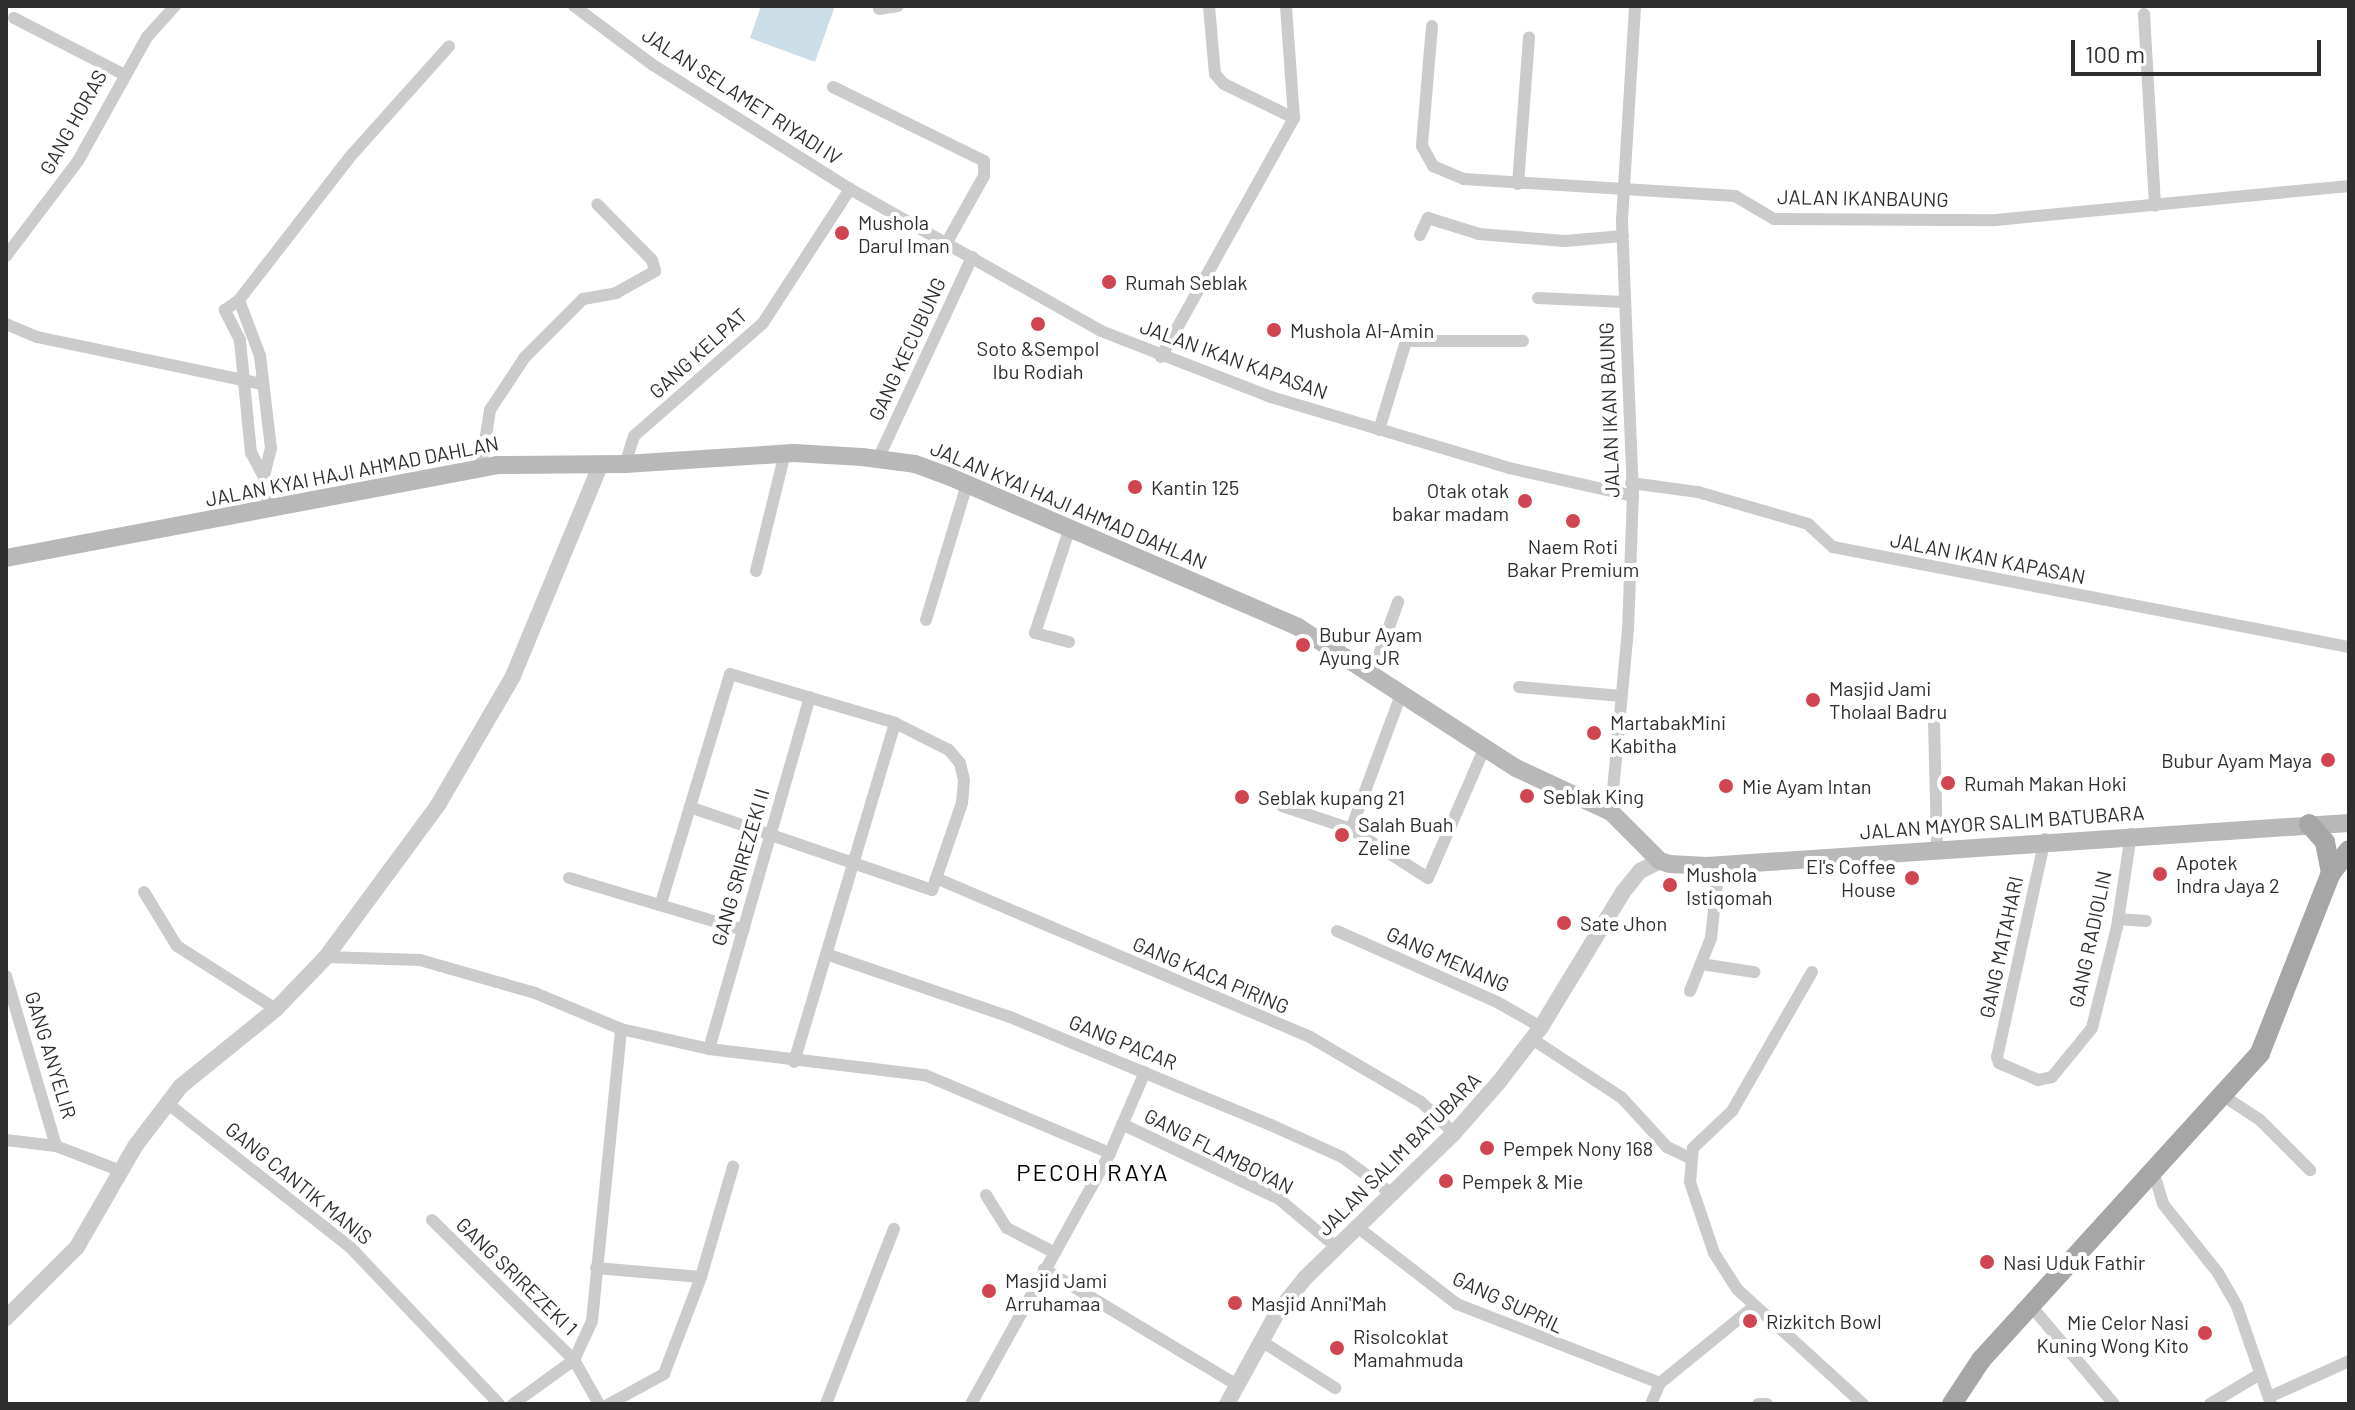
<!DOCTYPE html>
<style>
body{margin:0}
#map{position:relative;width:2355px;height:1410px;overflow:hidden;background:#fff;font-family:Barlow,sans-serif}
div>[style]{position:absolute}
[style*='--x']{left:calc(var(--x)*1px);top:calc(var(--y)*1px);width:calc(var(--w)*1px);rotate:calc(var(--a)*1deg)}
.water>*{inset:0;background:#cbdde7}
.minor>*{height:12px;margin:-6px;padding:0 6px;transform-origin:6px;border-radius:6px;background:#cbcbcb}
.tertiary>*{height:16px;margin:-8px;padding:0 8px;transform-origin:8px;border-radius:8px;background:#cbcbcb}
.secondary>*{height:18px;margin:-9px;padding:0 9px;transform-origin:9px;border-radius:9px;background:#b8b8b8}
.primary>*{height:20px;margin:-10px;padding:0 10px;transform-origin:10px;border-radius:10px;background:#a6a6a6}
.dots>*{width:22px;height:22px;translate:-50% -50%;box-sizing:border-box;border:4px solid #fff;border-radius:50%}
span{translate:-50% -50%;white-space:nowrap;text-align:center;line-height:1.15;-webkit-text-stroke:8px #fff;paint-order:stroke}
.street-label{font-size:20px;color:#2e2e2e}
.poi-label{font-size:20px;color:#2e2e2e}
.left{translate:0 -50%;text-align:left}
.right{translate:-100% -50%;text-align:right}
.quarter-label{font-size:24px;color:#000;letter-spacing:2px}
.frame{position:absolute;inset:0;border:8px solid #2e2e2e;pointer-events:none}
.scale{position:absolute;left:2071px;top:40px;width:250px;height:36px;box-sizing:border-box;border:4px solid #2e2e2e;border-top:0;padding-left:10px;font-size:24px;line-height:28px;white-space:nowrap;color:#2e2e2e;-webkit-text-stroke:6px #fff;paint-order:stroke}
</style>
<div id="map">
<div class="water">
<i style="clip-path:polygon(761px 6px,835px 6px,815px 62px,750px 38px)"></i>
</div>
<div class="minor">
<i style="--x:574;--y:6;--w:99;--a:36.8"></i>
<i style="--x:653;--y:65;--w:233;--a:32.2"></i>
<i style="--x:850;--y:189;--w:288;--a:29.5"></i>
<i style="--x:1101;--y:331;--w:182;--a:21.2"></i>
<i style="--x:1271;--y:397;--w:248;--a:16.6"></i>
<i style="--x:1509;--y:468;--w:127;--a:12.7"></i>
<i style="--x:1209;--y:6;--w:68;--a:85"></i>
<i style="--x:1215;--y:74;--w:13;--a:48"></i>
<i style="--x:1224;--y:84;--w:78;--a:25.9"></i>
<i style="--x:879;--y:9;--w:19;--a:-9"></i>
<i style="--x:2144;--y:14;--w:192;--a:86.7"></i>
<i style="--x:14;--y:18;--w:123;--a:27.2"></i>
<i style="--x:1432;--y:26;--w:120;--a:94.8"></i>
<i style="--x:1422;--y:146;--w:23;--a:61"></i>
<i style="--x:1433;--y:166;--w:34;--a:23"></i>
<i style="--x:1464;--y:179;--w:272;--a:3.6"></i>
<i style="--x:1735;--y:196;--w:45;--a:30.5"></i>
<i style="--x:1774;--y:219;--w:222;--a:0.3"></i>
<i style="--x:1996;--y:220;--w:355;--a:-5.5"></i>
<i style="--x:833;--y:87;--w:168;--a:26.1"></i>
<i style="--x:984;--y:161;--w:15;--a:90"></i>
<i style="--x:984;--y:176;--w:76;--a:119.3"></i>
<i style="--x:1518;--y:184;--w:147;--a:-85.7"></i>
<i style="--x:1420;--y:235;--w:19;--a:-65"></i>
<i style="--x:1428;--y:218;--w:53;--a:17.4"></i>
<i style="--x:1479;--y:234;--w:86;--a:4.7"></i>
<i style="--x:1565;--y:241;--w:58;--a:-4.9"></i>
<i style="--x:6;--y:256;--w:119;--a:-52.8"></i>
<i style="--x:78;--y:161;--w:142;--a:-60.9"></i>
<i style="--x:147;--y:37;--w:42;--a:-47.9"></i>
<i style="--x:1538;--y:298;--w:86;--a:2.7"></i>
<i style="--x:239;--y:300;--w:60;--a:69.4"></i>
<i style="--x:260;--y:356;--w:93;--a:83.2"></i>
<i style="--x:271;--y:448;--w:30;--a:104"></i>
<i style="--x:6;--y:324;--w:34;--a:23"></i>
<i style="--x:37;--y:337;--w:230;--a:11.8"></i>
<i style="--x:1161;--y:357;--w:274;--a:-60.9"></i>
<i style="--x:1294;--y:118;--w:112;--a:-94.1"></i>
<i style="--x:1379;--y:430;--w:93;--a:-73.1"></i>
<i style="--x:1406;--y:341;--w:117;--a:0"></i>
<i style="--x:878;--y:459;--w:223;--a:-65"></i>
<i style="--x:625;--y:464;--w:29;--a:-72"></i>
<i style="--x:634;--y:436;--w:171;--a:-41.2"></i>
<i style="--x:763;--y:323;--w:160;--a:-57"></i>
<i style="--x:481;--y:467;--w:58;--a:-81"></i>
<i style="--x:490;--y:410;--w:64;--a:-56.6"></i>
<i style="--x:525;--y:357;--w:82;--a:-45"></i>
<i style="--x:583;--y:299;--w:34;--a:-10"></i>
<i style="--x:616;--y:293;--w:45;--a:-29.4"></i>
<i style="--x:655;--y:271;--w:11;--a:-105"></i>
<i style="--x:652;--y:260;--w:78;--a:-134.5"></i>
<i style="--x:1631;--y:483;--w:68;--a:7.7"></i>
<i style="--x:1698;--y:492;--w:115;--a:16.2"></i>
<i style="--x:1808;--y:524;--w:34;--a:43"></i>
<i style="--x:1833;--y:547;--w:526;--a:10.97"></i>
<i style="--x:269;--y:509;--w:32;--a:-99"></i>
<i style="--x:264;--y:477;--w:27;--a:-118"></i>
<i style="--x:251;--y:453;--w:114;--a:-95.6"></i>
<i style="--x:240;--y:340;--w:34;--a:-117"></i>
<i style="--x:225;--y:310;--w:17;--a:-36"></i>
<i style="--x:239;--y:300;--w:180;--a:-52.2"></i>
<i style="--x:349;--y:158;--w:150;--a:-48.2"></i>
<i style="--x:756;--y:571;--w:122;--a:-76.2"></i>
<i style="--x:926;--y:620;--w:142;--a:-73.2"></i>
<i style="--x:1069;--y:642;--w:35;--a:-165"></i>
<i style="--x:1035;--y:633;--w:111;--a:-71.6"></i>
<i style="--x:1372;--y:674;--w:77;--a:-70.1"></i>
<i style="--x:1519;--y:687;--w:103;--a:5"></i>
<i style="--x:1934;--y:722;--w:127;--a:88.6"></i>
<i style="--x:1282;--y:806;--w:73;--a:18.4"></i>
<i style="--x:1351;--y:829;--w:91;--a:32.5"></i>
<i style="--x:1428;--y:878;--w:143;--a:-66.5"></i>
<i style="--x:1611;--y:812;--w:183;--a:-84.7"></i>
<i style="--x:1628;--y:630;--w:134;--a:-87.9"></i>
<i style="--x:1633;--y:496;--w:276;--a:-92.3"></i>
<i style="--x:1622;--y:220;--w:214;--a:-86.5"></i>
<i style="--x:1351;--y:829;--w:146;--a:-69.6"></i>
<i style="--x:2045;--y:839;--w:223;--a:102.4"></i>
<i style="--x:1997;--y:1057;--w:6;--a:72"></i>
<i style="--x:1999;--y:1063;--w:43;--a:23.6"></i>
<i style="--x:2038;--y:1080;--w:14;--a:-12"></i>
<i style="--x:2052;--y:1077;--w:63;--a:-50.8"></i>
<i style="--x:2092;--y:1028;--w:104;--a:-76.1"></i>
<i style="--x:2117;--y:927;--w:94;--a:-81.4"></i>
<i style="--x:569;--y:878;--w:182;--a:16.6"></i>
<i style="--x:938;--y:879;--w:404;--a:23"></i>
<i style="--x:1310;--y:1037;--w:129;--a:30.4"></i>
<i style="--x:1421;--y:1102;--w:45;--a:43.2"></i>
<i style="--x:144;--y:892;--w:63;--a:58.6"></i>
<i style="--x:177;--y:946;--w:117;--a:32.5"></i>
<i style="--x:661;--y:903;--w:239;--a:-73.2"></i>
<i style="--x:730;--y:674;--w:172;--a:16.5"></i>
<i style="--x:895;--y:723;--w:60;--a:26.6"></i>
<i style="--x:949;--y:750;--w:17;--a:50"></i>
<i style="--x:960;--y:763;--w:17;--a:77"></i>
<i style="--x:964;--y:780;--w:23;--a:95"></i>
<i style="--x:962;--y:803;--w:92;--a:109"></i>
<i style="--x:932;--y:890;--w:256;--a:-161.1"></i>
<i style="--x:2118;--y:919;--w:28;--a:4"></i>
<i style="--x:1337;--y:931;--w:175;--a:23.9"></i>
<i style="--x:1497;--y:1002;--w:51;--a:29.6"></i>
<i style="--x:826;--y:954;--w:194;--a:18.9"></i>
<i style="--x:1010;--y:1017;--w:282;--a:22.5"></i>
<i style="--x:1271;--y:1125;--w:78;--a:24.3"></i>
<i style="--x:1342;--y:1157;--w:62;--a:36.5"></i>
<i style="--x:326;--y:957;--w:94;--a:1.8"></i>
<i style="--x:420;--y:960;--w:120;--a:16"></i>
<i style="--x:535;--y:993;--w:93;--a:22.7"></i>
<i style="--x:621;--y:1029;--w:90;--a:12.8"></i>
<i style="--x:709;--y:1049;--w:218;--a:6.9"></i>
<i style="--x:925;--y:1075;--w:201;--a:22.9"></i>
<i style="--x:1110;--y:1153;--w:88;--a:-66.6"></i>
<i style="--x:1701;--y:964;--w:54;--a:8.6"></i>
<i style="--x:1812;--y:972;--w:160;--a:119.9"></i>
<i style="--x:1732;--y:1111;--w:54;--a:136.5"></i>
<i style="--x:1693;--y:1148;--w:34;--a:95"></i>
<i style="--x:1690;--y:1182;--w:75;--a:71.3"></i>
<i style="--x:1714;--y:1253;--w:43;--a:57.4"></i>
<i style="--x:1737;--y:1289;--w:171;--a:42.4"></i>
<i style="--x:6;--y:976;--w:177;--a:73.6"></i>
<i style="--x:1690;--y:991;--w:57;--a:-68.4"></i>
<i style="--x:1711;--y:938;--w:73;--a:-83.7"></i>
<i style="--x:1532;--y:1039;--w:108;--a:33.2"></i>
<i style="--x:1622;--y:1098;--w:67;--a:47.4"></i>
<i style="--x:1667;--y:1147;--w:25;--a:26"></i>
<i style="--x:709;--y:1049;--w:366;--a:-74"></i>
<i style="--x:794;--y:1062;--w:354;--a:-73.4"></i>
<i style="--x:2225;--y:1097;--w:42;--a:33.3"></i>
<i style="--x:2260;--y:1120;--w:71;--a:45"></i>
<i style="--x:167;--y:1103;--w:234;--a:38.2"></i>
<i style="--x:351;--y:1248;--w:215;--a:46.5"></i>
<i style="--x:1122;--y:1124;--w:174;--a:25.5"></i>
<i style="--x:1279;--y:1199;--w:73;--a:40"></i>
<i style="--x:6;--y:1140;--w:50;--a:6.8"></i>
<i style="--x:56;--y:1146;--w:70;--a:21"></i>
<i style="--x:2154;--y:1174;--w:31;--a:73"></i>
<i style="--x:2163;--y:1204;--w:88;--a:51.4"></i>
<i style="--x:2218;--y:1273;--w:38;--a:60"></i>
<i style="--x:2237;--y:1306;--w:104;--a:70.9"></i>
<i style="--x:986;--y:1195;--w:39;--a:58"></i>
<i style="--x:1007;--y:1228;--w:54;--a:27.5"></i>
<i style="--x:432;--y:1220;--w:199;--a:44.6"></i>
<i style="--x:574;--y:1360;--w:51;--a:60.4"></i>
<i style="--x:1356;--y:1226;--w:128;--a:37.7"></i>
<i style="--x:1457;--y:1304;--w:218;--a:21.3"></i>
<i style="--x:596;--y:1268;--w:105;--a:4.9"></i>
<i style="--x:701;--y:1277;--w:104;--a:110.9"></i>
<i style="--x:664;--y:1374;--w:63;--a:151.4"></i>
<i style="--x:1044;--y:1269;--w:225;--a:31"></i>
<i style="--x:701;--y:1277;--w:115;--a:-73.8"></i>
<i style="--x:2031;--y:1306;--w:128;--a:49.7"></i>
<i style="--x:1261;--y:1341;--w:88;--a:32.4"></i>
<i style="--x:2269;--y:1397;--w:88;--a:-24.2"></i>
<i style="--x:513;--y:1404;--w:75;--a:-35.8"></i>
<i style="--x:574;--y:1360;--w:43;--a:-65.2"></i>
<i style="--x:592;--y:1321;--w:293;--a:-84.3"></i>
<i style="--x:826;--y:1404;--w:188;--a:-68.8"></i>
<i style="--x:971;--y:1404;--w:287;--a:-61"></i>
<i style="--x:1651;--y:1404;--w:23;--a:-67"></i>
<i style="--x:1660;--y:1383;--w:119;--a:-39.2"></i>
<i style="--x:1758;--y:1404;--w:9;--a:0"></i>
<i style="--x:2210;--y:1404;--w:58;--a:-31"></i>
</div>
<div class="tertiary">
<i style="--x:6;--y:1318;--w:100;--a:-45"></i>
<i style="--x:77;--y:1247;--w:118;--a:-60"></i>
<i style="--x:136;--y:1145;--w:74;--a:-52.7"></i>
<i style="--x:181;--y:1086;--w:122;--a:-39"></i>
<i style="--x:276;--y:1009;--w:72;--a:-46.1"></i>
<i style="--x:326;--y:957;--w:189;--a:-53.6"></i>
<i style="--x:438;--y:805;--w:149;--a:-59.8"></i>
<i style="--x:513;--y:676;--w:230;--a:-67.5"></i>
<i style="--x:1227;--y:1404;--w:104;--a:-61.2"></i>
<i style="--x:1277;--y:1313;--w:45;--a:-51.3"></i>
<i style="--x:1305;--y:1278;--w:208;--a:-44.2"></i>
<i style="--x:1454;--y:1133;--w:68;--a:-48.6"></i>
<i style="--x:1499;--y:1082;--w:69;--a:-52.6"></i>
<i style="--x:1541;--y:1027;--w:158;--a:-58.7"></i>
<i style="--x:1623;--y:892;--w:27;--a:-51"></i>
<i style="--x:1640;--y:871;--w:22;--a:-27"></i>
</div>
<div class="secondary">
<i style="--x:6;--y:558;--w:500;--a:-10.7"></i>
<i style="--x:497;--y:465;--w:128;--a:-0.4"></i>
<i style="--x:625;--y:464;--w:169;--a:-3.7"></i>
<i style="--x:794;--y:453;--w:68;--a:3.4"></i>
<i style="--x:862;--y:457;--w:53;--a:7.5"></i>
<i style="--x:915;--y:464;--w:35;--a:20"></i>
<i style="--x:948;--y:476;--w:381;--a:23.3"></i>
<i style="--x:1298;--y:627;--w:260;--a:32.9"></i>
<i style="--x:1516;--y:768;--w:105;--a:24.9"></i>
<i style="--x:1611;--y:812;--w:69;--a:45"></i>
<i style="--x:1660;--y:861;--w:10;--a:17"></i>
<i style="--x:1670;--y:864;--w:37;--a:3"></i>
<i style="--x:1707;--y:866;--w:643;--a:-3.83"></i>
</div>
<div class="primary">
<i style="--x:2309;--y:824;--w:24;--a:48"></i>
<i style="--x:2325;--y:842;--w:32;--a:79"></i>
<i style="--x:1952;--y:1404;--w:53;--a:-56.6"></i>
<i style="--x:1981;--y:1360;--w:415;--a:-47.7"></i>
<i style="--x:2260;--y:1053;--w:193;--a:-68.5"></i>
<i style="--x:2331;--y:873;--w:29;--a:-52"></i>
</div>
<div class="dots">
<i style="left:842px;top:233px;background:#d14451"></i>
<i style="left:1109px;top:282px;background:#d14451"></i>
<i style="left:1038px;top:324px;background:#d14451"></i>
<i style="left:1274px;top:330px;background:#d14451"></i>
<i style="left:1135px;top:487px;background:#d14451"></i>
<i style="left:1525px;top:501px;background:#d14451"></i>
<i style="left:1573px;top:521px;background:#d14451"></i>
<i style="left:1303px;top:645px;background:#d14451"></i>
<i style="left:1813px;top:700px;background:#d14451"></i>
<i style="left:1594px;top:733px;background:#d14451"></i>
<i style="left:2328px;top:760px;background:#d14451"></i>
<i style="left:1948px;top:783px;background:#d14451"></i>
<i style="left:1726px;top:786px;background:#d14451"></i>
<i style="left:1527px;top:796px;background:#d14451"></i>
<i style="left:1242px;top:797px;background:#d14451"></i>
<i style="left:1342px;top:835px;background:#d14451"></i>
<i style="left:2160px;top:874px;background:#d14451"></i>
<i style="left:1912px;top:878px;background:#d14451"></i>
<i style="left:1670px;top:885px;background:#d14451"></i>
<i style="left:1564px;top:923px;background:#d14451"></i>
<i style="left:1487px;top:1148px;background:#d14451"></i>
<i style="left:1446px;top:1181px;background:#d14451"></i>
<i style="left:1987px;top:1262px;background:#d14451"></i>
<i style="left:989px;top:1291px;background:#d14451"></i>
<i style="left:1235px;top:1303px;background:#d14451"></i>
<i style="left:1750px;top:1321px;background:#d14451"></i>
<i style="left:2205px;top:1333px;background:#d14451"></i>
<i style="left:1337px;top:1348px;background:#d14451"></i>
</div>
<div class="street-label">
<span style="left:742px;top:96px;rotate:33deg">JALAN SELAMET RIYADI IV</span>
<span style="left:73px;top:122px;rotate:-61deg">GANG HORAS</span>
<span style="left:1863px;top:198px;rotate:1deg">JALAN IKANBAUNG</span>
<span style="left:907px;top:349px;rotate:-65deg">GANG KECUBUNG</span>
<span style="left:698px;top:353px;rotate:-42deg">GANG KELPAT</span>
<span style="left:1234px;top:359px;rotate:20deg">JALAN IKAN KAPASAN</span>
<span style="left:1609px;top:410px;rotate:-92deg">JALAN IKAN BAUNG</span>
<span style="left:352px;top:471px;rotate:-11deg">JALAN KYAI HAJI AHMAD DAHLAN</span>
<span style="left:1069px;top:505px;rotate:23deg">JALAN KYAI HAJI AHMAD DAHLAN</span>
<span style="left:1988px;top:558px;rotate:11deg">JALAN IKAN KAPASAN</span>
<span style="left:2002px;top:822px;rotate:-4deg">JALAN MAYOR SALIM BATUBARA</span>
<span style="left:740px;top:867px;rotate:-74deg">GANG SRIREZEKI II</span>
<span style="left:2090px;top:939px;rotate:-78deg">GANG RADIOLIN</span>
<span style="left:2001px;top:947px;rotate:-78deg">GANG MATAHARI</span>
<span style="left:1448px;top:959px;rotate:24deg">GANG MENANG</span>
<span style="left:1211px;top:975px;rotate:23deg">GANG KACA PIRING</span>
<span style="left:1123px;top:1042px;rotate:22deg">GANG PACAR</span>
<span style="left:51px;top:1055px;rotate:73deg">GANG ANYELIR</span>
<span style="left:1219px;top:1151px;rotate:27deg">GANG FLAMBOYAN</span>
<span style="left:1399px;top:1154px;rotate:-45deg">JALAN SALIM BATUBARA</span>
<span style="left:299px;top:1183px;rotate:39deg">GANG CANTIK MANIS</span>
<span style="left:517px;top:1276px;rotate:44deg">GANG SRIREZEKI 1</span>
<span style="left:1508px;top:1302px;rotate:25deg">GANG SUPRIL</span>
</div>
<div class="poi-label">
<span class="left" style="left:858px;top:234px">Mushola<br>Darul Iman</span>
<span class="left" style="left:1125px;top:282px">Rumah Seblak</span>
<span class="left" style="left:1290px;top:330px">Mushola Al-Amin</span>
<span style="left:1038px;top:360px">Soto &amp;Sempol<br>Ibu Rodiah</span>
<span class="left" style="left:1151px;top:487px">Kantin 125</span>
<span class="right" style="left:1509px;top:502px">Otak otak<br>bakar madam</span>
<span style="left:1573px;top:558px">Naem Roti<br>Bakar Premium</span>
<span class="left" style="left:1319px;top:646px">Bubur Ayam<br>Ayung JR</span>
<span class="left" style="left:1829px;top:700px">Masjid Jami<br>Tholaal Badru</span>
<span class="left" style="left:1610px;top:734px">MartabakMini<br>Kabitha</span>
<span class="right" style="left:2312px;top:760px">Bubur Ayam Maya</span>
<span class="left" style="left:1964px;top:783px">Rumah Makan Hoki</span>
<span class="left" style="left:1742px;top:786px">Mie Ayam Intan</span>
<span class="left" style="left:1543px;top:796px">Seblak King</span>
<span class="left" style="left:1258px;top:797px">Seblak kupang 21</span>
<span class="left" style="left:1358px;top:836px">Salah Buah<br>Zeline</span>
<span class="left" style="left:2176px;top:874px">Apotek<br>Indra Jaya 2</span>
<span class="right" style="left:1896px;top:878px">El's Coffee<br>House</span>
<span class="left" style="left:1686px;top:886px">Mushola<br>Istiqomah</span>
<span class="left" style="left:1580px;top:923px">Sate Jhon</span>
<span class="left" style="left:1503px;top:1148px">Pempek Nony 168</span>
<span class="left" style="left:1462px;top:1181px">Pempek &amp; Mie</span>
<span class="left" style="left:2003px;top:1262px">Nasi Uduk Fathir</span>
<span class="left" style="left:1005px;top:1292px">Masjid Jami<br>Arruhamaa</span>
<span class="left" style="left:1251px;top:1303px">Masjid Anni'Mah</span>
<span class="left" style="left:1766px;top:1321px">Rizkitch Bowl</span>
<span class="right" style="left:2189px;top:1334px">Mie Celor Nasi<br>Kuning Wong Kito</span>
<span class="left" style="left:1353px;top:1348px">Risolcoklat<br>Mamahmuda</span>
</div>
<div class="quarter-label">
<span style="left:1093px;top:1172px">PECOH RAYA</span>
</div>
<div class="frame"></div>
<div class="scale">100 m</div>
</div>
